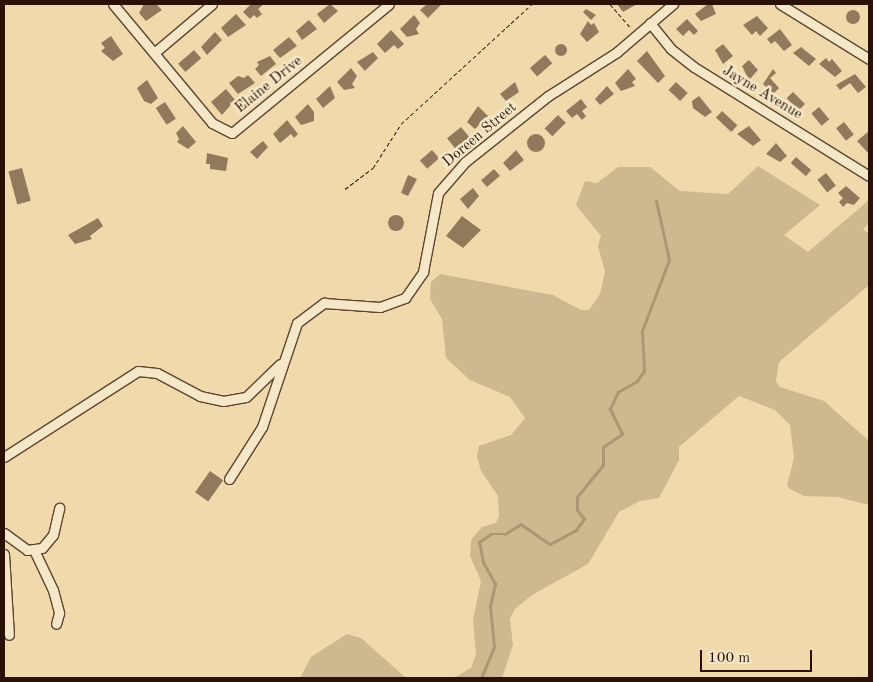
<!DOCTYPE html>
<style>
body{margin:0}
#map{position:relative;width:873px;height:682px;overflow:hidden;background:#f0daab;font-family:"Old Standard TT",serif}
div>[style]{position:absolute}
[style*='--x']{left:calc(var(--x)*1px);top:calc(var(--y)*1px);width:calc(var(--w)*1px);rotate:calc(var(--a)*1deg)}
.green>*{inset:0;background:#ceb88f}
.stream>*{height:2.5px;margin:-1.25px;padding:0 1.25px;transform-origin:1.25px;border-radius:1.25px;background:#ad9673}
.building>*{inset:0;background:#917a5c;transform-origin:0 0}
.round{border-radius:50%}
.path>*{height:1px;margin-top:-0.5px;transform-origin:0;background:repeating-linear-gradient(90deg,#2a1106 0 4px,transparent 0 6.5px)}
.roads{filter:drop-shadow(1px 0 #5c432f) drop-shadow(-1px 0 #5c432f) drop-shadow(0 1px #5c432f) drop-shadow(0 -1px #5c432f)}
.minor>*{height:9px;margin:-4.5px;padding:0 4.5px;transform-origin:4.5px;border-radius:4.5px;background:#f5e7c8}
span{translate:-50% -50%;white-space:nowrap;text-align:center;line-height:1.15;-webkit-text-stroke:5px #f5e7c8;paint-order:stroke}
.street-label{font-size:15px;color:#2a1106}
.frame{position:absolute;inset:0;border:5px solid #2a1106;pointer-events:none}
.scale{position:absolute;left:700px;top:650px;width:112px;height:22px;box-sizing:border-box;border:2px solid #2a1106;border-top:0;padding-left:6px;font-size:15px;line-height:18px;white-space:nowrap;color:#2a1106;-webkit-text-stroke:4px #f5e7c8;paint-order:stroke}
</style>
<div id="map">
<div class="green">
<i style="clip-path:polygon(758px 166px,820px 205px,784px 235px,808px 252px,869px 200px,869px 223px,863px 229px,869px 234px,869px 285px,779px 362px,776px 381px,780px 387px,824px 401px,869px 441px,869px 505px,838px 497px,804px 496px,790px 489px,787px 485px,794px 458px,790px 425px,775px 410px,739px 396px,679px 447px,679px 460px,659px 498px,640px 501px,619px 512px,588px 564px,532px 595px,515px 609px,510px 619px,513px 645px,502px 678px,454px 678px,471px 668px,476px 654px,473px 620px,481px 581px,470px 556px,471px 540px,482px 527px,496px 523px,499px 516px,498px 496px,481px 471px,477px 456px,479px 446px,511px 435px,525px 418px,510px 397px,470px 380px,446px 358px,442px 319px,430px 299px,431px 282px,440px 274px,553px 295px,581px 310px,589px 310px,600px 294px,605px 272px,598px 246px,601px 236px,576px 205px,585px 181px,597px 183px,618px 167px,650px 167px,680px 191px,728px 194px)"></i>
<i style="clip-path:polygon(347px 634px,361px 638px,406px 678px,300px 678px,311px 657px)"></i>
</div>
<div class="stream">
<i style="--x:481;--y:678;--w:34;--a:-67"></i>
<i style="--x:494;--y:647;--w:41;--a:-95.6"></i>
<i style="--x:490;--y:606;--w:23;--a:-77"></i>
<i style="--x:495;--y:584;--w:25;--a:-119"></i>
<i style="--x:483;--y:562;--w:20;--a:-101"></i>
<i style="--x:479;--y:542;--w:14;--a:-34"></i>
<i style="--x:491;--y:534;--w:14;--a:0"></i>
<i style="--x:505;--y:534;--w:19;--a:-32"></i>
<i style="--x:521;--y:524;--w:35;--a:35"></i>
<i style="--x:550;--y:544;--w:30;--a:-28"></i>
<i style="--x:576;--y:530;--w:14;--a:-54"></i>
<i style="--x:584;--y:519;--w:11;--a:-128"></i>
<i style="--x:577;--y:510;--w:13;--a:-90"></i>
<i style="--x:577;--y:497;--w:41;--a:-50.9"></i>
<i style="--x:603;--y:465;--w:18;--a:-90"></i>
<i style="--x:603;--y:447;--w:23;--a:-34"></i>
<i style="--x:622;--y:434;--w:28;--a:-116"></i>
<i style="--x:610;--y:409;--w:19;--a:-65"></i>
<i style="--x:618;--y:392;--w:22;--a:-30"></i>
<i style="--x:637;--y:381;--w:12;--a:-55"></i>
<i style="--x:644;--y:371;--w:40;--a:-92.9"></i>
<i style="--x:642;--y:331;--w:76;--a:-69.2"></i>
<i style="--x:669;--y:260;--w:60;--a:-102.4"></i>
</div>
<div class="building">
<i style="clip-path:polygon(144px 4px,156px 4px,162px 10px,146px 21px,139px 13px)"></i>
<i style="clip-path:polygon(251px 4px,264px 4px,258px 9px,262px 14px,257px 18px,254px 15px,250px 19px,243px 12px)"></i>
<i style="clip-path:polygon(330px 4px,338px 11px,324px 23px,317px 14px)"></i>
<i style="clip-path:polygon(427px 4px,441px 5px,428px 18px,420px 10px)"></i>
<i style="clip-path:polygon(617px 4px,637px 4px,623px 12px)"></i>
<i style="clip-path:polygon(708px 4px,712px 4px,716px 14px,701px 21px,695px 14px)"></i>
<i style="clip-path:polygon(586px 9px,596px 15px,591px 20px,583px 12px)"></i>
<i class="round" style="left:846px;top:10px;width:14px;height:14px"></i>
<i style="clip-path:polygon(236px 14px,246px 25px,228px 37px,221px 28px)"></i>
<i style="clip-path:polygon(414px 15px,420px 23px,416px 29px,419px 34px,407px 37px,400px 29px)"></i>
<i style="clip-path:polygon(757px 16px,768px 28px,760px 36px,756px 31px,752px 35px,743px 25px)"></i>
<i style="clip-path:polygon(687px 19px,698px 31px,694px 35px,689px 30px,683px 36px,676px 29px)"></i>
<i style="clip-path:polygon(309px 20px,317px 29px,302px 40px,296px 31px)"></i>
<i style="clip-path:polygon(588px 21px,591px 25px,594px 23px,599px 32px,587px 42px,580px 34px)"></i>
<i style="clip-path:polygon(780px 29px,792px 45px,784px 51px,775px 41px,771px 44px,767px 39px)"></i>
<i style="clip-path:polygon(391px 30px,404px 44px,398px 49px,394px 45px,385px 53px,377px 44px)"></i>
<i style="clip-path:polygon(215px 32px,222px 40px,207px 55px,201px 47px)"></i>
<i style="clip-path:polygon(111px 36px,123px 54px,113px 61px,101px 51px,105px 48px,101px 43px)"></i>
<i style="clip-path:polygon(289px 37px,297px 46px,280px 58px,273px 50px)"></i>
<i class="round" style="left:555px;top:44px;width:12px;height:12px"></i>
<i style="clip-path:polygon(723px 44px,733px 56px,723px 64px,715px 50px)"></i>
<i style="clip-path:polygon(801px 47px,816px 59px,809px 66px,793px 53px)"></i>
<i style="left:194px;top:50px;width:11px;height:21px;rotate:49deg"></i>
<i style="clip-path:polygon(647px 51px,665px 76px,658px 83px,637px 61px)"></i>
<i style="clip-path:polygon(373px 52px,378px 58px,365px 71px,357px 62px)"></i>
<i style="left:545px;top:55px;width:11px;height:20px;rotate:49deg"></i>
<i style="clip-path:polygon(270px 56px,276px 64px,261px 76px,255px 69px,259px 65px,257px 62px)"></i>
<i style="clip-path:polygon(826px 58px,829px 62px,832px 59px,842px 71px,835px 77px,819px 64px)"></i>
<i style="clip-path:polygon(749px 60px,758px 70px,749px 80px,742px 66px)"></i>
<i style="clip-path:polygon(351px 68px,357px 76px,352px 84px,355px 88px,344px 90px,337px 82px)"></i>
<i style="clip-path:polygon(628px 69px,636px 79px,632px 82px,635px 86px,621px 91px,615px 83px)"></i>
<i style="clip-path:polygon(773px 69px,776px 73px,770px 78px,779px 88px,773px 94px,763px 84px)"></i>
<i style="clip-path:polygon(855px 74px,866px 87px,858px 93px,850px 83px,840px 90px,836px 85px)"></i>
<i style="clip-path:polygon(248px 75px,255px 83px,238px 94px,229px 83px,238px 76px,244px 78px)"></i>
<i style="clip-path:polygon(147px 80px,158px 98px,151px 104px,144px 101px,137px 88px)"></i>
<i style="clip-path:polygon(515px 82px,519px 92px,506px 101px,500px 94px)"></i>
<i style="left:676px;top:82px;width:16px;height:11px;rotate:43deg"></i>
<i style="clip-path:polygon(330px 86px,335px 98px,323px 108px,316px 99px)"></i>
<i style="clip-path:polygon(607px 86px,614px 94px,600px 105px,595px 99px)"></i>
<i style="clip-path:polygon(226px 89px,235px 100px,222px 115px,211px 102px)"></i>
<i style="left:793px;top:92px;width:17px;height:9px;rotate:45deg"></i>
<i style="clip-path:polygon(699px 96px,712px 112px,705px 117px,693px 108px,692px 101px)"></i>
<i style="clip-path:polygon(581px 99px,587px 107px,582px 111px,586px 116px,582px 120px,577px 114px,572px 118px,566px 111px)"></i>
<i style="left:165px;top:102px;width:20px;height:11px;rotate:57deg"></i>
<i style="clip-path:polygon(308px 104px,314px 112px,314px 121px,301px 125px,295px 117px)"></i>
<i style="clip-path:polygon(478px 106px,488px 116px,475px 129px,467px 122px)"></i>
<i style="left:819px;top:107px;width:16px;height:10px;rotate:50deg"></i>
<i style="left:722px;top:111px;width:21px;height:9px;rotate:43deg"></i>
<i style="left:558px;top:115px;width:11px;height:19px;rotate:45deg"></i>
<i style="clip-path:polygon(287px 120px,298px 134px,294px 138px,291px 134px,280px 143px,273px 134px)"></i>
<i style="left:844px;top:122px;width:16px;height:10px;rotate:52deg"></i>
<i style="clip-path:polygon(183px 126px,196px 142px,188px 149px,177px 142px,179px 139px,176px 133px)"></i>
<i style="clip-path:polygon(749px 126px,761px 140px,753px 146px,737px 134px)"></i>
<i style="left:461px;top:127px;width:13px;height:18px;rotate:51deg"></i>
<i style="clip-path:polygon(869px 131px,868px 138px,869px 154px,857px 141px)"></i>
<i class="round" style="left:527px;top:134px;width:18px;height:18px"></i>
<i style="clip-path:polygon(263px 141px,268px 147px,257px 159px,250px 152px)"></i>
<i style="clip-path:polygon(776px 143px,787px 156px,780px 162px,766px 154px)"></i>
<i style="left:432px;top:150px;width:11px;height:16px;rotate:49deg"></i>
<i style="clip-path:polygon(516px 150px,524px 160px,510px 171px,503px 163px)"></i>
<i style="clip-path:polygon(207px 153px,228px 158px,226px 171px,210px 169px,210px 164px,206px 164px)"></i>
<i style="left:796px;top:157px;width:20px;height:8px;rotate:41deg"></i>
<i style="left:22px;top:168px;width:34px;height:14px;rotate:75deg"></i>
<i style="left:494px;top:169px;width:9px;height:17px;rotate:49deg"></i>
<i style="left:826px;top:173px;width:16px;height:11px;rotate:52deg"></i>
<i style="clip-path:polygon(408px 175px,417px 179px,408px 196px,401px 193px)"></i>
<i style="clip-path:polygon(846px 186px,860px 198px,854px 205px,847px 203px,843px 207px,839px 202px,843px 198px,838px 193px)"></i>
<i style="clip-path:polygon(473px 188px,479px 196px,468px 209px,460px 199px)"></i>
<i class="round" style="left:388px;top:215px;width:16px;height:16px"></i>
<i style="clip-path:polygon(462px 216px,481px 230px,463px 248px,446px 236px)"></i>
<i style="clip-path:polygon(98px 218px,103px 226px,90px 236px,92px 239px,75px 244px,68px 235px)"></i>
<i style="left:210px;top:471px;width:16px;height:26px;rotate:35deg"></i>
</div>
<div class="path">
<i style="--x:610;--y:4;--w:32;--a:49"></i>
<i style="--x:345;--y:189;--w:35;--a:-37"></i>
<i style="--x:373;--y:168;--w:52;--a:-57.5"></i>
<i style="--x:401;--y:124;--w:178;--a:-42.5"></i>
</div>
<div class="roads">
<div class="minor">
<i style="--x:113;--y:4;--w:155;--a:50.2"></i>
<i style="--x:212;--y:123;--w:22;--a:27"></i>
<i style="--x:232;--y:133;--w:203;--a:-39.4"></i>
<i style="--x:780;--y:4;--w:105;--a:31.7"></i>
<i style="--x:650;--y:23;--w:33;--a:51"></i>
<i style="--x:671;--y:49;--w:29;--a:38"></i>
<i style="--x:694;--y:67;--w:206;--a:31.9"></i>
<i style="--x:154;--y:53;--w:76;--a:-40.2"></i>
<i style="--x:4;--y:457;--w:159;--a:-32.7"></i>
<i style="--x:138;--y:371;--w:19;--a:6"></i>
<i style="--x:157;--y:373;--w:49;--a:28.1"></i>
<i style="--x:200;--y:396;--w:24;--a:12"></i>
<i style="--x:223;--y:401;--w:23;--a:-10"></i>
<i style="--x:246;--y:397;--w:47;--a:-44.1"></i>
<i style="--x:229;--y:479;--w:62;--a:-57.6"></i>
<i style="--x:262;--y:427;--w:110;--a:-71.4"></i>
<i style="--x:297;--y:323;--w:34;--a:-37"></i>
<i style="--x:324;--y:303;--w:56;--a:4.1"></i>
<i style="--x:380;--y:307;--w:27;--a:-20"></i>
<i style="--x:405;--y:298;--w:32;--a:-55"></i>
<i style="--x:423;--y:272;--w:80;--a:-79.2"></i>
<i style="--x:438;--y:193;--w:41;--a:-48.9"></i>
<i style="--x:465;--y:162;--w:106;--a:-38.5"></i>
<i style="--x:548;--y:96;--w:82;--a:-32.5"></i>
<i style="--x:617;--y:52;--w:74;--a:-40.6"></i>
<i style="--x:4;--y:533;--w:29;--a:36"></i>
<i style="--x:27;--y:550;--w:15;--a:-8"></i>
<i style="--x:42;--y:548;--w:17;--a:-50"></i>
<i style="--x:53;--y:535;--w:28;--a:-77"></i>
<i style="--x:34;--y:550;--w:44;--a:64.6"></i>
<i style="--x:53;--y:590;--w:24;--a:75"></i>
<i style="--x:59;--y:613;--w:11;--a:105"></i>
<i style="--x:4;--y:554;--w:81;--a:86.5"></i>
</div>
</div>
<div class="street-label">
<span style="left:269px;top:85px;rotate:-39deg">Elaine Drive</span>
<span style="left:762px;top:93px;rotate:31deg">Jayne Avenue</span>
<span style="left:480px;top:135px;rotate:-40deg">Doreen Street</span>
</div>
<div class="frame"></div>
<div class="scale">100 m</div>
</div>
